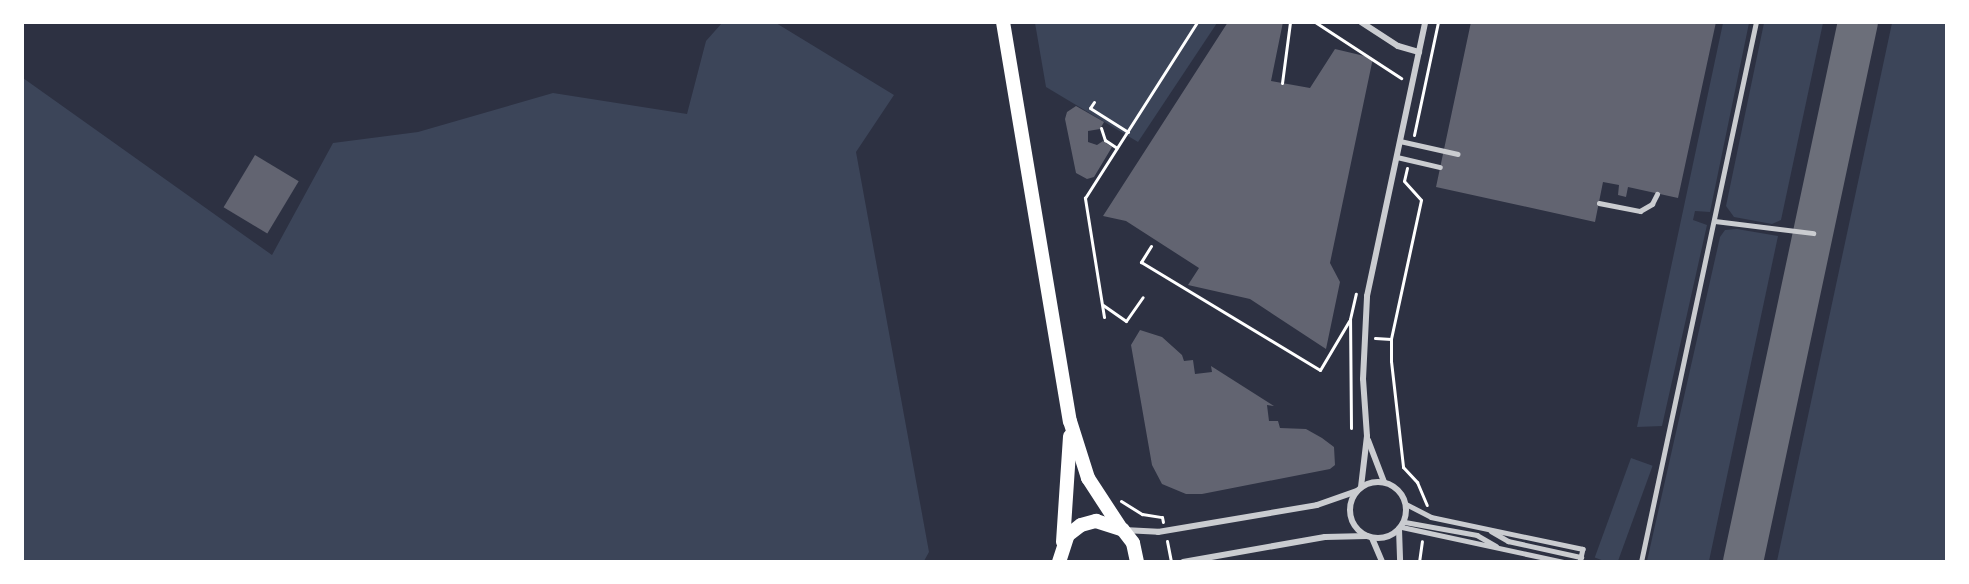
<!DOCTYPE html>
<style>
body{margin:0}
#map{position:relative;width:1969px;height:584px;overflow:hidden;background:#2d3142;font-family:"Varela Round",sans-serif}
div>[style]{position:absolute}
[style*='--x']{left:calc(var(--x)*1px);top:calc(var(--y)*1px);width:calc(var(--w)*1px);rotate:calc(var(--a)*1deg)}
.green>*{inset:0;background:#3c4559;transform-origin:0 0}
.taxiway>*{height:40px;margin:-20px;padding:0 20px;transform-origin:20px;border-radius:20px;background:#6c6f7a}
.building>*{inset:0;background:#626471;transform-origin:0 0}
.path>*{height:3px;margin:-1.5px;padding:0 1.5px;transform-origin:1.5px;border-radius:1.5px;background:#fff}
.service>*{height:4.5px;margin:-2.25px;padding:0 2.25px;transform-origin:2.25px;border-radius:2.25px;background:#caccd0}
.minor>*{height:6px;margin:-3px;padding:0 3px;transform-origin:3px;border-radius:3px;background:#caccd0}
.minor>.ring{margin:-3px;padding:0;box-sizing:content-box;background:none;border:6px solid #caccd0;border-radius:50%}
.primary>*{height:14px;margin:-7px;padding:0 7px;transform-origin:7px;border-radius:7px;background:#fff}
span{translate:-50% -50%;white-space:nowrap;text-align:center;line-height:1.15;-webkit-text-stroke:4.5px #fff;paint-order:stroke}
.frame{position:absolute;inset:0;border:24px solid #fff;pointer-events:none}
</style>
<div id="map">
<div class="green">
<i style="clip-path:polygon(722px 23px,776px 23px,894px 95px,856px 152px,929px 552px,924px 561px,23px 561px,23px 78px,272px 255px,333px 143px,418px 132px,553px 93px,687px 114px,706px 41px)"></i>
<i style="clip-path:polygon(1035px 23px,1217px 23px,1138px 142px,1046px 87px)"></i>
<i style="clip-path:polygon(1723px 23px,1749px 23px,1710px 212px,1695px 211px,1693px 220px,1707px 225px,1662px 426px,1637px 427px)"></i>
<i style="clip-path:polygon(1764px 23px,1823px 23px,1781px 220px,1772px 224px,1734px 217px,1726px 206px)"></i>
<i style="clip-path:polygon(1892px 23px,1946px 23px,1946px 561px,1777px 561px)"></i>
<i style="clip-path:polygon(1737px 229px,1778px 236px,1709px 561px,1647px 561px,1720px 237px,1725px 230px)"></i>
<i style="left:1631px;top:458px;width:23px;height:106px;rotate:20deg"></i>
</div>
<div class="taxiway">
<i style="--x:1743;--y:562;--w:552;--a:-77.98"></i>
</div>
<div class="building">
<i style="clip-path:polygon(1228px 22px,1283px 22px,1271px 81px,1310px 88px,1335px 49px,1373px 58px,1330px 263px,1340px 282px,1326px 349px,1250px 299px,1188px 285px,1199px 268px,1126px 221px,1103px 216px)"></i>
<i style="clip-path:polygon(1471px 22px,1716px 22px,1678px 198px,1628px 187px,1626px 197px,1618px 195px,1619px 185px,1603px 182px,1595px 222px,1436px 187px)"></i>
<i style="clip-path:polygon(1076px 106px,1104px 122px,1100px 129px,1088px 131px,1088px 142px,1097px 145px,1103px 141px,1112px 147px,1094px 177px,1087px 179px,1076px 173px,1065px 119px,1067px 112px)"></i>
<i style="left:255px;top:155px;width:51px;height:61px;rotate:31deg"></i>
<i style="clip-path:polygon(1140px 330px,1162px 337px,1182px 355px,1184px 361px,1193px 360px,1195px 374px,1212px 372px,1211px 366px,1274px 406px,1267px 405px,1269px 421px,1278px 421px,1280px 428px,1306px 429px,1322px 438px,1334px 447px,1335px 465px,1330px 469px,1202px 494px,1186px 494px,1162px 484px,1152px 465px,1131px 345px)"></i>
</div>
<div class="path">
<i style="--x:1315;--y:22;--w:103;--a:33.1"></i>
<i style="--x:1282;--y:83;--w:62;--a:-82.5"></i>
<i style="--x:1094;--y:102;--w:7;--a:124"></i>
<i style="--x:1090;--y:108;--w:45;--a:32.3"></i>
<i style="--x:1101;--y:128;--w:13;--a:72"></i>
<i style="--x:1105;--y:140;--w:14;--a:34"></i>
<i style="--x:1414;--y:135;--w:116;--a:-78"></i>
<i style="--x:1407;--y:168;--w:13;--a:103"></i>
<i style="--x:1404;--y:181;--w:25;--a:48"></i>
<i style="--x:1421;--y:200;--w:142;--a:102.2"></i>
<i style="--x:1391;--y:339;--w:22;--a:90"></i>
<i style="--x:1391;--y:361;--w:107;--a:83.5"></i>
<i style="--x:1403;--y:467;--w:21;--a:47"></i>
<i style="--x:1417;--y:482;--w:25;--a:67"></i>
<i style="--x:1151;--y:246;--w:19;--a:122"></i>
<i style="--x:1141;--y:262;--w:209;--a:31.1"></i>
<i style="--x:1320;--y:370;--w:57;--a:-59.4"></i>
<i style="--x:1103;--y:305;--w:28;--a:35"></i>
<i style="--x:1126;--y:321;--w:29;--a:-55"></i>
<i style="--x:1104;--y:317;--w:121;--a:-99.1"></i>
<i style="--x:1085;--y:198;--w:209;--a:-57.5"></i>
<i style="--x:1375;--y:338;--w:16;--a:4"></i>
<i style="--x:1351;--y:428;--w:109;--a:-90.5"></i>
<i style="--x:1350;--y:319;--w:26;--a:-77"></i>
<i style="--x:1121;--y:501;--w:25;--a:32"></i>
<i style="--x:1142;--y:514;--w:20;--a:9"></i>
<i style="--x:1162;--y:517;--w:5;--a:79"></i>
<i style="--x:1167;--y:541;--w:21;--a:79"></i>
<i style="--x:1419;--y:562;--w:21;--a:-82"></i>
</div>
<div class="service">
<i style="--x:1400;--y:141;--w:59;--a:12.6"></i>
<i style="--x:1397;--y:157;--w:44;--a:13.1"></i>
<i style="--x:1599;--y:203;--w:42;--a:11"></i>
<i style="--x:1640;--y:211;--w:14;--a:-30"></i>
<i style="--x:1652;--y:204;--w:11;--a:-63"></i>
<i style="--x:1715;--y:221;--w:99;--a:7"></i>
<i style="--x:1406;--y:504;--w:28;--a:27"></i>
<i style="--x:1431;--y:517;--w:155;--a:11.9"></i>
<i style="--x:1583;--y:549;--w:13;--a:103"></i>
<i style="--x:1405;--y:522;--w:73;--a:10.2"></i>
<i style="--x:1477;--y:535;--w:22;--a:30"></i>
<i style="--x:1402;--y:527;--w:166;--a:12.2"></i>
<i style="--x:1491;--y:531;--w:20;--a:30"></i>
<i style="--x:1508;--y:541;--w:75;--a:12.4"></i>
<i style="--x:1641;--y:562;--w:552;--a:-77.98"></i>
</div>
<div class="minor">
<i style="--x:1361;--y:22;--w:44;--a:33"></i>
<i style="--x:1398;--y:46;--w:22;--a:16"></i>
<i style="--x:1368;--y:440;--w:45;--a:69.1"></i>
<i class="ring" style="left:1350px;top:482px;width:50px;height:50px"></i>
<i style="--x:1361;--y:487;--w:51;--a:-83.3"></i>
<i style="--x:1367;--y:436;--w:57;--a:-94"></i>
<i style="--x:1363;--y:379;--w:83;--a:-87.2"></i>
<i style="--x:1367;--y:296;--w:280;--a:-78"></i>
<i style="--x:1399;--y:529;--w:33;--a:88"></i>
<i style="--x:1124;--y:530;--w:34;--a:3"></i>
<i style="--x:1158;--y:532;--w:161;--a:-9.6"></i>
<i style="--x:1317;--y:505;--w:42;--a:-19.3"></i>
<i style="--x:1372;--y:538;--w:26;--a:67"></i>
<i style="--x:1183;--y:562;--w:144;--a:-10"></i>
<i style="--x:1325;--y:537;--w:42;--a:-1.4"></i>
</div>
<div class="primary">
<i style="--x:1003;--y:22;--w:405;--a:80.5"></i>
<i style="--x:1070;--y:421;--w:60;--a:72.5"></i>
<i style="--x:1088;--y:478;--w:59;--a:56.9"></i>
<i style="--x:1063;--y:542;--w:106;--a:-86.2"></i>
<i style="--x:1059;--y:562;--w:28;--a:-72"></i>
<i style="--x:1068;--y:535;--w:16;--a:-38"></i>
<i style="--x:1081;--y:525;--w:16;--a:-15"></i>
<i style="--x:1096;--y:521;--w:28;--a:18"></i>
<i style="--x:1123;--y:530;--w:16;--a:52"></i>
<i style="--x:1133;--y:543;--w:19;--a:78"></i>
</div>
<div class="frame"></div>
</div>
